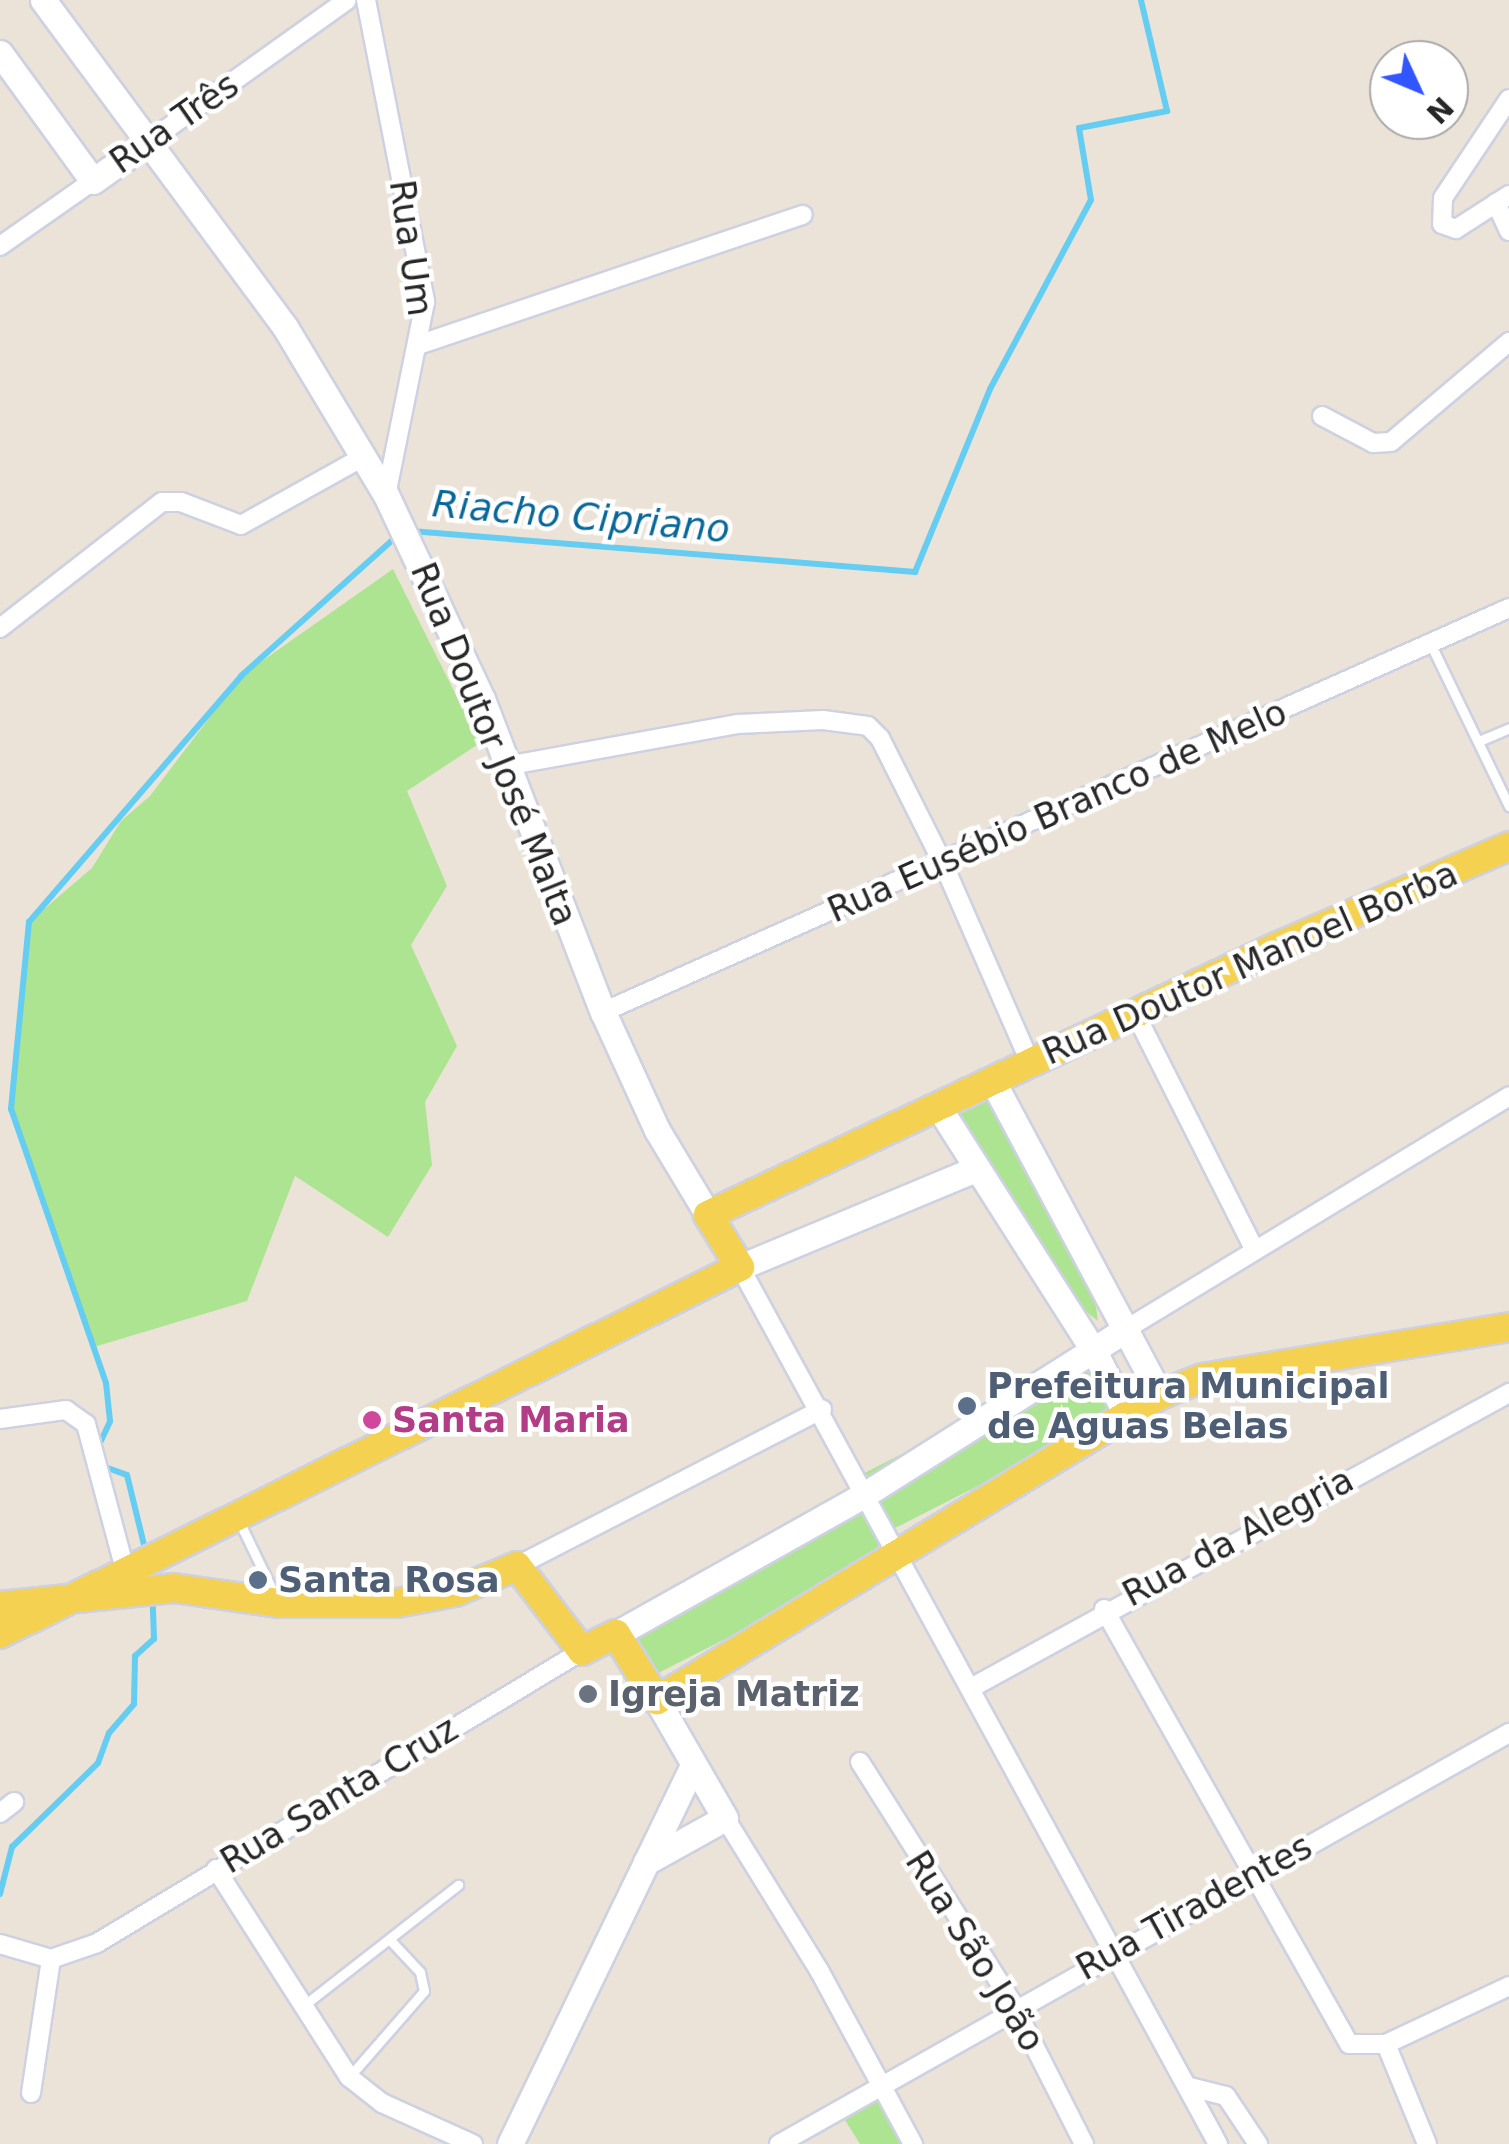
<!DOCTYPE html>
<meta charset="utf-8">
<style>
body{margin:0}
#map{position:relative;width:1509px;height:2144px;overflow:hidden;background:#ebe3d8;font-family:"DejaVu Sans",sans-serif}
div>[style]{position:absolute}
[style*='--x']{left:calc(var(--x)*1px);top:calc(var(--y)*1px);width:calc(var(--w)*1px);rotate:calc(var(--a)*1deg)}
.green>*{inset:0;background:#ade491;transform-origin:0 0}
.stream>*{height:6px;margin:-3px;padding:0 3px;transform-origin:3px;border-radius:3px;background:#65ccf2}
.roads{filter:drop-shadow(2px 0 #cdd1e1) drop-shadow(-2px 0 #cdd1e1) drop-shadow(0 2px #cdd1e1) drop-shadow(0 -2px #cdd1e1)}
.lane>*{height:9px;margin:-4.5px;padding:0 4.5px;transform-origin:4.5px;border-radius:4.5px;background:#fff}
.street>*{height:18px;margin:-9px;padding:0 9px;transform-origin:9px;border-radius:9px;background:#fff}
.secondary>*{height:25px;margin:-12.5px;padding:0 12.5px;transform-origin:12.5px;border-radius:12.5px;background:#fff}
.primary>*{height:28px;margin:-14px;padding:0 14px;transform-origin:14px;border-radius:14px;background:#f5d152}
.dots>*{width:28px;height:28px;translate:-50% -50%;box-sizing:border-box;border:5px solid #fff;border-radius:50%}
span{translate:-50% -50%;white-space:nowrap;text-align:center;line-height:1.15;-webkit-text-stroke:9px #fff;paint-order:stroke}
.street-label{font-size:35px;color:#272727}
.service-label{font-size:35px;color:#4e5e75;font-weight:700}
.left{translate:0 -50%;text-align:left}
.hotel-label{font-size:35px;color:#b23c85;font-weight:700}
.worship-label{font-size:35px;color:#5b616d;font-weight:700}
.water-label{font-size:38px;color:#08679a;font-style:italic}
.north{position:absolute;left:1369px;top:40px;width:100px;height:100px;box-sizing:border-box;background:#fff;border:2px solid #a9a9a9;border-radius:50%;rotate:134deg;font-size:28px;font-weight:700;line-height:40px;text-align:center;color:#272727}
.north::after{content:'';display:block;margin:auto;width:35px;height:45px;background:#3155ff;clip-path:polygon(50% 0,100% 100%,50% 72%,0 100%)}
</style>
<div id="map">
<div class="green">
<i style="clip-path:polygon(393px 569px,480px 743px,407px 791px,447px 886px,411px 945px,457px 1046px,425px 1102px,432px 1165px,388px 1237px,295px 1176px,247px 1301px,94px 1347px,11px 1109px,29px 922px,92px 868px,121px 821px,150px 796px,241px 676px)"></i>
<i style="clip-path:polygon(990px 1091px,1092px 1276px,1098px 1321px,1061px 1292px,947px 1111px)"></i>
<i style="left:1092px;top:1357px;width:63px;height:257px;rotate:63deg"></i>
<i style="left:866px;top:1501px;width:59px;height:278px;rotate:63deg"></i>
<i style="clip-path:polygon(878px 2101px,879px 2101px,900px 2144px,860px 2144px,845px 2120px)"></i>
</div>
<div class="stream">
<i style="--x:411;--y:531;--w:506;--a:4.65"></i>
<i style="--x:915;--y:572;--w:198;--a:-67.7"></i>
<i style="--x:990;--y:389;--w:214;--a:-61.9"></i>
<i style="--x:1091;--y:200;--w:73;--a:-99.5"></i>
<i style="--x:1079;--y:128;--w:90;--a:-10.9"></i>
<i style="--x:1167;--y:111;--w:114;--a:-103.2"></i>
<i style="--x:99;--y:1445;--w:26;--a:-65"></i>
<i style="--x:110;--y:1421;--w:38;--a:-96"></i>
<i style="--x:106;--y:1383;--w:290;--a:-109.1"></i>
<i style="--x:11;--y:1109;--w:188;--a:-84.5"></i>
<i style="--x:29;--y:922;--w:325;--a:-49.2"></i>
<i style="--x:241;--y:676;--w:208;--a:-41.9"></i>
<i style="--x:105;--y:1467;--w:23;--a:20"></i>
<i style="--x:127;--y:1475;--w:72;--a:76.3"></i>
<i style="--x:0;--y:1894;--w:49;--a:-75.7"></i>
<i style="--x:12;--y:1847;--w:120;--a:-44.3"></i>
<i style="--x:98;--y:1763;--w:32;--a:-70"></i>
<i style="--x:109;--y:1733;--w:38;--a:-49"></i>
<i style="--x:134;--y:1704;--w:48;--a:-88.8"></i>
<i style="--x:135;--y:1656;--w:25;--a:-42"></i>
<i style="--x:154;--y:1639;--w:33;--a:-92"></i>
</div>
<div class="roads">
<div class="lane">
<i style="--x:1432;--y:647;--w:177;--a:64.2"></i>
<i style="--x:1479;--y:741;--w:33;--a:-23"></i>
<i style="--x:239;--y:1521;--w:85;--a:64.3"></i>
<i style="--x:303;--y:2006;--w:197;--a:-38"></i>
<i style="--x:349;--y:2077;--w:114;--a:-48.9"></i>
<i style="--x:424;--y:1991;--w:19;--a:-102"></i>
<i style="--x:420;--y:1972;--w:42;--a:-133.1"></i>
</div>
<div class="street">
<i style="--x:366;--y:0;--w:308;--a:78.9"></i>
<i style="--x:425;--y:302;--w:197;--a:101.4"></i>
<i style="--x:1509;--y:99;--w:119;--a:123.7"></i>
<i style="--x:1443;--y:198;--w:26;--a:92"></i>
<i style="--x:1442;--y:224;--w:15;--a:20"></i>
<i style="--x:1456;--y:229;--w:63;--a:-32.7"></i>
<i style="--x:148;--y:142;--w:244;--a:-35.5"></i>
<i style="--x:1496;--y:203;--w:31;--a:65"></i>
<i style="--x:0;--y:246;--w:113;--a:-35"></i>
<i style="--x:421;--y:344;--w:403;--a:-18.7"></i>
<i style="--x:1322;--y:416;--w:58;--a:27.9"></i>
<i style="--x:1373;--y:443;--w:18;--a:-3"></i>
<i style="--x:1391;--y:442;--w:155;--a:-40.3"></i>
<i style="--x:0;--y:628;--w:205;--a:-37.9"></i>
<i style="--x:162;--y:502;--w:19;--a:0"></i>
<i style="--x:181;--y:502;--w:64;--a:21"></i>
<i style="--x:241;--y:525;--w:142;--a:-29.1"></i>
<i style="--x:506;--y:766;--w:236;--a:-10.3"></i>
<i style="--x:738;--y:724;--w:85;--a:-2.7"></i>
<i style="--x:823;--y:720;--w:45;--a:7.6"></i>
<i style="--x:868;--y:726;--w:17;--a:45"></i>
<i style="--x:880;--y:738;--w:140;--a:63.3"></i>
<i style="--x:943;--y:863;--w:217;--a:66.4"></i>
<i style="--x:603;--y:1012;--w:992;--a:-24.03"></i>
<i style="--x:1135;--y:1013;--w:264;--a:63.2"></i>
<i style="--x:740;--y:1267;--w:999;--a:61.41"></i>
<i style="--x:1128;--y:1328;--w:446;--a:-31.3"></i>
<i style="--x:0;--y:1419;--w:67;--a:-7.8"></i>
<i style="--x:66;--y:1410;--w:24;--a:35"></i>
<i style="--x:86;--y:1424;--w:151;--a:75"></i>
<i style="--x:517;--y:1566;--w:343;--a:-27.2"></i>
<i style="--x:1104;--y:1609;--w:499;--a:60.6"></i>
<i style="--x:1349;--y:2044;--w:37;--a:0"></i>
<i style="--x:1386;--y:2044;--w:136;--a:-25.2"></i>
<i style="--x:971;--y:1688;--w:614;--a:-28.74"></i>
<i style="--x:860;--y:1762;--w:289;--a:57.7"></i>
<i style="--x:1014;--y:2006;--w:155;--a:63.1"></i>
<i style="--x:0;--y:1813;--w:18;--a:-38"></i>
<i style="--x:725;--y:1818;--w:181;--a:58.3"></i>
<i style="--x:820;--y:1972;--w:196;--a:61.6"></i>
<i style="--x:216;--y:1869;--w:247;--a:57.4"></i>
<i style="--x:349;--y:2077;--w:42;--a:38.2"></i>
<i style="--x:382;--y:2103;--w:100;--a:24.3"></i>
<i style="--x:0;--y:1944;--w:53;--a:16.4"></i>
<i style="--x:51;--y:1959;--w:49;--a:-19.2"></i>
<i style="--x:97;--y:1943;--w:566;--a:-31.05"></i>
<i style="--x:1386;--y:2044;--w:108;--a:67.7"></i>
<i style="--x:1190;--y:2087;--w:37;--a:14"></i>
<i style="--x:1226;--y:2096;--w:58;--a:56.3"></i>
<i style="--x:31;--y:2093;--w:135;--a:-81.5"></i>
<i style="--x:779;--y:2144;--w:838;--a:-29.38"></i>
</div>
<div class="secondary">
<i style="--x:43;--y:0;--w:407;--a:53.5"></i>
<i style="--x:285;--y:327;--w:196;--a:59"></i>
<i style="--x:386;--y:495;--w:225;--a:64.8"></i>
<i style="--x:482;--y:699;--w:336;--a:68.9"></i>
<i style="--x:603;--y:1012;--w:130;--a:65.4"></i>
<i style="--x:657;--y:1130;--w:99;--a:59"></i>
<i style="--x:0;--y:53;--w:158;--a:54"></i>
<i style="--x:93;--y:181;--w:67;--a:-35.3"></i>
<i style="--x:992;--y:1080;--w:357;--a:61.9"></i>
<i style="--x:939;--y:1108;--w:288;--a:57.5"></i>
<i style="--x:1094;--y:1351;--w:73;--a:63.1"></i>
<i style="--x:740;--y:1267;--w:252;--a:-22.6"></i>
<i style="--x:616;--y:1634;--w:288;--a:-29.3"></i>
<i style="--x:867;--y:1493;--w:309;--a:-32.3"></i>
<i style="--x:646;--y:1862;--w:90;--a:-29.1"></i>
<i style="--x:725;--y:1818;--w:136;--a:-120"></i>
<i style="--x:510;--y:2144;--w:419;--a:-64.2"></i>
</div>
<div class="primary">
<i style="--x:0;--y:1606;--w:175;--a:-5.9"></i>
<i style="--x:174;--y:1588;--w:105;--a:8.2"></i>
<i style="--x:278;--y:1603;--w:119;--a:0"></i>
<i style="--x:397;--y:1603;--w:59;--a:-10.7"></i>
<i style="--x:455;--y:1592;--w:67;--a:-22.8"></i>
<i style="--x:517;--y:1566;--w:107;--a:52.6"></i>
<i style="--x:582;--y:1651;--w:38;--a:-27"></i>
<i style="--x:616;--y:1634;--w:78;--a:58.2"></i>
<i style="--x:657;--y:1700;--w:588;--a:-31.23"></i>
<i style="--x:1160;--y:1395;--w:45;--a:-22"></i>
<i style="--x:1202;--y:1378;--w:311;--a:-9.4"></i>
<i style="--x:0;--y:1634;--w:826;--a:-26.38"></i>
<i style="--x:740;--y:1267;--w:61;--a:-121.6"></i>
<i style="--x:708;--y:1215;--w:628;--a:-25.26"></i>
<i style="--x:1276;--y:947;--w:254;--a:-23.4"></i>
</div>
</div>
<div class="dots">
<i style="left:967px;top:1406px;background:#5c6f8a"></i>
<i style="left:372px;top:1420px;background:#d1479c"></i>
<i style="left:258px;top:1580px;background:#5c6f8a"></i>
<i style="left:588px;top:1694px;background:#6b7280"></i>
</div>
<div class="street-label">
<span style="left:174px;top:123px;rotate:-35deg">Rua Três</span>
<span style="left:411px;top:248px;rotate:82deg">Rua Um</span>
<span style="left:494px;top:744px;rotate:68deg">Rua Doutor José Malta</span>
<span style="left:1057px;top:811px;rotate:-24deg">Rua Eusébio Branco de Melo</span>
<span style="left:1250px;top:963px;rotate:-24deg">Rua Doutor Manoel Borba</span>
<span style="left:1238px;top:1537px;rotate:-28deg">Rua da Alegria</span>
<span style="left:339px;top:1795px;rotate:-31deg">Rua Santa Cruz</span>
<span style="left:1194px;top:1907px;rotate:-29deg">Rua Tiradentes</span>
<span style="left:975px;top:1951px;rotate:58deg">Rua São João</span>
</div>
<div class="service-label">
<span class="left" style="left:987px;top:1406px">Prefeitura Municipal<br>de Aguas Belas</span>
<span class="left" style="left:278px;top:1580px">Santa Rosa</span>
</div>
<div class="hotel-label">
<span class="left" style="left:392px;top:1420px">Santa Maria</span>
</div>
<div class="worship-label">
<span class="left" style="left:608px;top:1694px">Igreja Matriz</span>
</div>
<div class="water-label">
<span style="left:581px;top:517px;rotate:5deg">Riacho Cipriano</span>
</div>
<div class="north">N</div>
</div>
